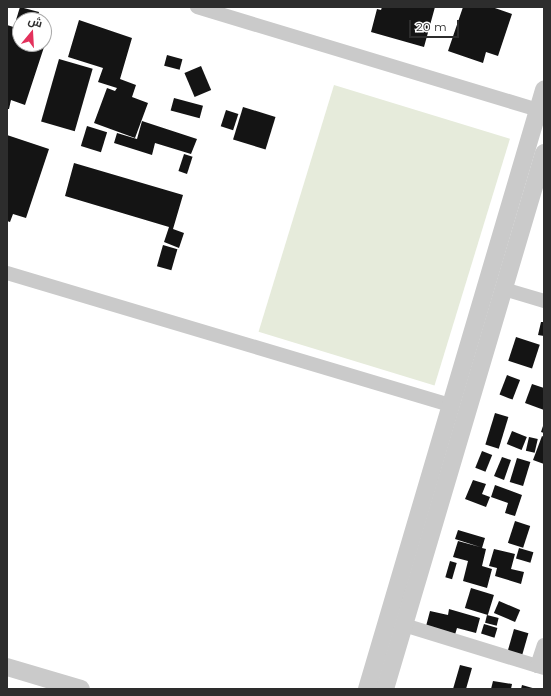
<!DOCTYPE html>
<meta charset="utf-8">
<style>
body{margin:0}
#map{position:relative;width:551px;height:696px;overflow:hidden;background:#fff;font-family:Montserrat,Cairo,sans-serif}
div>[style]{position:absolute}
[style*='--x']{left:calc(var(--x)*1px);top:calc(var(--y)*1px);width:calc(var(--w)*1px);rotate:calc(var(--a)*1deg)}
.green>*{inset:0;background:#e6ebdb;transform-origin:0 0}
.building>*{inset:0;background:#141414;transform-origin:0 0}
.minor>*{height:14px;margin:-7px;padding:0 7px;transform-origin:7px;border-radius:7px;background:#cacaca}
.tertiary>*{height:18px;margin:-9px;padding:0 9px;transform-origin:9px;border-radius:9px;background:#cacaca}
span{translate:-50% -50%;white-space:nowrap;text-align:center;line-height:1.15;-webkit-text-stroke:4px #fff;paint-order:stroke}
.frame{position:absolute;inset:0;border:8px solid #2d2d2d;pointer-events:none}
.north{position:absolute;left:12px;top:12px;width:40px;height:40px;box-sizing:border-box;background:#fff;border:1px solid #ababab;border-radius:50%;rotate:18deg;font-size:11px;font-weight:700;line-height:16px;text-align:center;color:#2d2d2d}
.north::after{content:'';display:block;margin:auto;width:14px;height:18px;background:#e3315c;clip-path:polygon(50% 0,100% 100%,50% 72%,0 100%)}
.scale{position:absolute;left:409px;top:20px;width:50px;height:18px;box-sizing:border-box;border:2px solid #2d2d2d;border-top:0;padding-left:5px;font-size:12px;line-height:14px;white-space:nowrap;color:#2d2d2d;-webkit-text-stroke:3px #fff;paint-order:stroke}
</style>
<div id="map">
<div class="green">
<i style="left:334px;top:85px;width:184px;height:258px;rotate:17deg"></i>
</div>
<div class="building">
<i style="clip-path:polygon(20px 7px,39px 12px,37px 20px,16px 20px)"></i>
<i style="clip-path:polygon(382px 7px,435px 7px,424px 47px,371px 32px,377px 9px,381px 10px)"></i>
<i style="clip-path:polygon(463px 7px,492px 7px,512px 14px,498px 56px,486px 52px,483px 63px,448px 51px)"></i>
<i style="clip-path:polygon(79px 20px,132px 38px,120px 79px,136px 85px,132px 97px,148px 103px,135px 138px,94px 123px,107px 88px,115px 91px,117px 88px,98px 82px,103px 68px,68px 57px)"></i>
<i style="clip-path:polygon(7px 25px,20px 29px,20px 44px,44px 44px,44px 37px,47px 38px,25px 105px,11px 100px,9px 109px,7px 109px)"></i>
<i style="left:167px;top:55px;width:16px;height:11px;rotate:15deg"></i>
<i style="left:59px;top:59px;width:35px;height:65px;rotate:16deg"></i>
<i style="left:201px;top:66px;width:26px;height:18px;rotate:67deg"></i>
<i style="left:174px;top:98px;width:30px;height:13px;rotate:15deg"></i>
<i style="left:243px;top:107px;width:34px;height:34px;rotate:17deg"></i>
<i style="left:226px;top:110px;width:13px;height:17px;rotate:18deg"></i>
<i style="clip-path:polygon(142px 121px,197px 139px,191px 154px,155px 143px,152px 155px,114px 143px,117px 133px,137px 139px)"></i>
<i style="left:87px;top:126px;width:21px;height:21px;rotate:17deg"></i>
<i style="clip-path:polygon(7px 135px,49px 149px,26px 218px,13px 214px,10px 222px,7px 221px)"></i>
<i style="left:184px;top:154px;width:9px;height:18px;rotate:18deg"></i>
<i style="clip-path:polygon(74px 163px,183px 195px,173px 229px,184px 233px,179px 248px,164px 242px,169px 227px,65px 196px)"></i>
<i style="left:163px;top:245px;width:15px;height:22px;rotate:16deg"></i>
<i style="clip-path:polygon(541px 322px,544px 322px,544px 336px,538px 335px)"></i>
<i style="left:516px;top:337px;width:25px;height:25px;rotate:18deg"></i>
<i style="left:507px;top:375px;width:14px;height:21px;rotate:21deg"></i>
<i style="clip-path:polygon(532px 384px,544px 388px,544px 410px,525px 403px)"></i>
<i style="left:495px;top:413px;width:14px;height:33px;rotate:17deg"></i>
<i style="clip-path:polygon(544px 423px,544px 433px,541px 432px)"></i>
<i style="left:512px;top:431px;width:16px;height:14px;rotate:22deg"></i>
<i style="clip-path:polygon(542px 436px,544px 437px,544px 464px,533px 460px)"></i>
<i style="left:529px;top:437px;width:9px;height:14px;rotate:13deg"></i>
<i style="left:482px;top:451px;width:11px;height:18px;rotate:22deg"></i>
<i style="clip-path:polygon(502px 457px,511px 460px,504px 480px,494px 476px)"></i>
<i style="left:517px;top:458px;width:14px;height:25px;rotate:17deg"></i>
<i style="clip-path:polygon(473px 480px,486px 484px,482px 494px,490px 497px,486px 507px,465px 499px)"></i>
<i style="clip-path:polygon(495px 485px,522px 495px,515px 516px,505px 513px,508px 503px,491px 497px)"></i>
<i style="left:515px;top:521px;width:16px;height:23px;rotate:18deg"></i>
<i style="clip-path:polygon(458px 530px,485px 538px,482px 548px,486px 549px,482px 566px,492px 569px,487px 588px,463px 581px,468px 561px,453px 557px,458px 541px,480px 547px,455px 539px)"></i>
<i style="left:519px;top:548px;width:15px;height:11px;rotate:16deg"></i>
<i style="clip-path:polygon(494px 549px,515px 554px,511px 569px,524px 572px,521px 584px,495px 576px,497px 568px,489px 566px)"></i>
<i style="left:450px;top:561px;width:7px;height:17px;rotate:16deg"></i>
<i style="left:471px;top:588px;width:24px;height:21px;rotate:17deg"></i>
<i style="left:499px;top:601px;width:23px;height:13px;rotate:23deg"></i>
<i style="clip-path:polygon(449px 609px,480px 618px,476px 633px,457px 628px,454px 638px,425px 630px,430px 611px,448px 615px)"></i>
<i style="left:487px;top:615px;width:12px;height:8px;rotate:14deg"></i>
<i style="left:484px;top:624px;width:14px;height:10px;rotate:17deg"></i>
<i style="left:514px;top:629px;width:15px;height:26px;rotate:16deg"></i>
<i style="clip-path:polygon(460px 665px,472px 668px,466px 689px,453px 689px)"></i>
<i style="clip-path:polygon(493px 681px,512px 684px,511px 689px,491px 689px)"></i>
<i style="clip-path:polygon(522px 685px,536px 689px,521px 689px)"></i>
</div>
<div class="minor">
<i style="--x:197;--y:7;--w:356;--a:16.8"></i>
<i style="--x:7;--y:273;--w:463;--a:16.6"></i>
<i style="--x:504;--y:289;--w:42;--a:16.7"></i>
<i style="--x:404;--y:625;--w:146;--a:17.1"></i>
<i style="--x:537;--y:666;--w:22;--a:-72"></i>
</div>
<div class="tertiary">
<i style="--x:7;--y:667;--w:77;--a:16.6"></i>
<i style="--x:367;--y:689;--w:625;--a:-73.54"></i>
<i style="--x:385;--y:689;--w:559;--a:-73.48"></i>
</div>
<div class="frame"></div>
<div class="north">ش</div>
<div class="scale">20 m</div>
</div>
